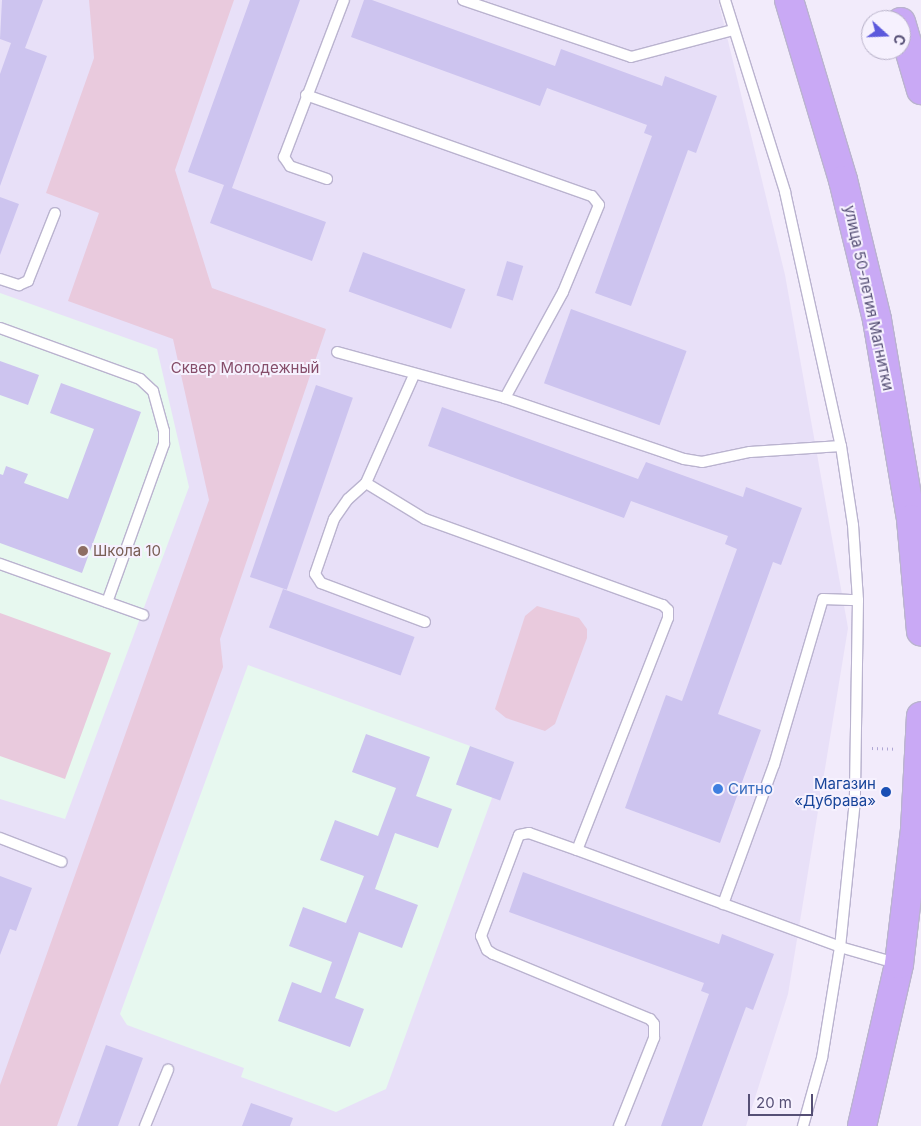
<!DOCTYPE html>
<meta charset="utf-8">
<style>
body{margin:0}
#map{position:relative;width:921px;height:1126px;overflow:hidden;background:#f2ebfb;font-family:Inter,sans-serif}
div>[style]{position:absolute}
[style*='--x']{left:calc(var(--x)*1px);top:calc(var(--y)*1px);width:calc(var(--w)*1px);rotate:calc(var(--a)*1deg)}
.residential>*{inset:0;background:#e8e0f8}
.education>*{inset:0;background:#e7f8ef}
.green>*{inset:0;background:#e9cadd}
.building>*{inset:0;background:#cdc4ef;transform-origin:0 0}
.path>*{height:3px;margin-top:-1.5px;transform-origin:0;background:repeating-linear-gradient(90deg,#afa7d4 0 1px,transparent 0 5px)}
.roads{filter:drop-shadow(1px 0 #bab3cf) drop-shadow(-1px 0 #bab3cf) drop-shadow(0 1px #bab3cf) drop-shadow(0 -1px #bab3cf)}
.service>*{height:10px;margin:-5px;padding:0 5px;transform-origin:5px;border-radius:5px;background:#fff}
.primary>*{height:28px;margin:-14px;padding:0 14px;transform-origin:14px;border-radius:14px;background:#c9a9f5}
.dots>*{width:14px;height:14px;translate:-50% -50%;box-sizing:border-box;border:2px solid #f6f1fe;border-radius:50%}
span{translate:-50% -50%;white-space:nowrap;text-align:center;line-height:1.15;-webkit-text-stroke:4px #f6f1fe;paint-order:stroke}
.street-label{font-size:15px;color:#554f75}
.park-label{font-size:15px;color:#864e6a}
.education-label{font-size:15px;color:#785e54}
.left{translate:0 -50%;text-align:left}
.transit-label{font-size:15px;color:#164399}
.right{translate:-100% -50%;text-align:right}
.shop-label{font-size:15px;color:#366cbe}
.north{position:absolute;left:861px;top:10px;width:50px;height:50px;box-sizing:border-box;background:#f6f1fe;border:1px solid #b6b0c7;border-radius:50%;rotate:110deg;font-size:14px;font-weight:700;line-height:20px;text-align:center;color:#554f75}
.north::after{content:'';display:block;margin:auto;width:18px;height:22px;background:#5c59dc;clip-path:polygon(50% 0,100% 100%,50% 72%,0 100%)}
.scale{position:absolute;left:748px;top:1094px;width:65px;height:22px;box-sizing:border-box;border:2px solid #554f75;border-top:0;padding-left:6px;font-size:15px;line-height:18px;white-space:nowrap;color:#554f75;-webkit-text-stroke:4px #f6f1fe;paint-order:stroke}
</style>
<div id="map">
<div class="residential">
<i style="clip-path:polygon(0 0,718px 0,785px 275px,848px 628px,788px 994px,746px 1126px,0 1126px)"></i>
</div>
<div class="education">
<i style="clip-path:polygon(0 293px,157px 349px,189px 487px,65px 819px,0 799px)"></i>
<i style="clip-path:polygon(248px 665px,514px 762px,492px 798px,386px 1089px,336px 1112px,241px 1077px,244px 1068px,127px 1025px,120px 1014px)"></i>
</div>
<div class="green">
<i style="clip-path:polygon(89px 0,234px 0,175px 170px,212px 288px,326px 329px,220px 639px,223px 667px,57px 1126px,0 1126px,0 1085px,209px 500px,173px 339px,68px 301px,99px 213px,46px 193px,94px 58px)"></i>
<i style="clip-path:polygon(537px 606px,579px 618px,587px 629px,587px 638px,555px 724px,545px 731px,506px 718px,495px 709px,525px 616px)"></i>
<i style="clip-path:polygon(0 613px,111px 653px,65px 779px,0 756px)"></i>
</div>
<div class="building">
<i style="clip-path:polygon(2px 0,43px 0,25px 48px,47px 56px,0 186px,0 74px,11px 43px,0 39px)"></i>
<i style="clip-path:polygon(250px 0,300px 0,232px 188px,326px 222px,312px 261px,210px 223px,224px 185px,188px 172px)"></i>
<i style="clip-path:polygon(364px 0,372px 0,555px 66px,561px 49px,662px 86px,665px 76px,717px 96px,696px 153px,688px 150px,631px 306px,595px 293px,652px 136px,644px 133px,647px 125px,547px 88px,540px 106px,351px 37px)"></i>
<i style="clip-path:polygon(0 197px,19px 204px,0 255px)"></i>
<i style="left:363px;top:252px;width:109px;height:42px;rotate:20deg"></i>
<i style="left:507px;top:261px;width:17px;height:36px;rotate:17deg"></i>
<i style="left:571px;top:309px;width:123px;height:79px;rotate:20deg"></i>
<i style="clip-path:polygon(0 361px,39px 375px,28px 405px,0 395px)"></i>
<i style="clip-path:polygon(61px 383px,141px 412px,82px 573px,0 543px,0 474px,3px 475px,6px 466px,28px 474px,24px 483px,68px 499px,94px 429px,50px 413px)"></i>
<i style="left:316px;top:385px;width:39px;height:203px;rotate:19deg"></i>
<i style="clip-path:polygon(442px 407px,638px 479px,646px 462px,743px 497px,746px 487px,802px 508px,781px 565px,773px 562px,718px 714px,761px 730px,720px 843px,625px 808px,666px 695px,682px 701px,737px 549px,725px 544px,728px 536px,631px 501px,624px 518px,428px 446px)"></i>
<i style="left:283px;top:589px;width:140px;height:41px;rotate:20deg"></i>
<i style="clip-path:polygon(366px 734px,430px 757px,416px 796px,452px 809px,438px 848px,395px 833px,375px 889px,418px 905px,402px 948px,359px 932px,335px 998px,364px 1009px,350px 1047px,278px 1021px,292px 982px,321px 993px,332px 962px,289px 946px,303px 907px,346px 923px,364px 876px,320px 860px,335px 820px,378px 836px,396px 788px,352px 772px)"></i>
<i style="left:470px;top:746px;width:47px;height:41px;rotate:20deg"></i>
<i style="clip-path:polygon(523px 872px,719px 944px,722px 934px,774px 954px,753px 1010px,746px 1007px,702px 1126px,661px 1126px,709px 994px,701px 991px,704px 983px,509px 912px)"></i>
<i style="clip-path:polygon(0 876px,32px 888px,16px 931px,10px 929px,0 955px)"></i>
<i style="clip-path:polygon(106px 1045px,143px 1058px,118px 1126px,77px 1126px)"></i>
<i style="clip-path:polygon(251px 1103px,293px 1118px,290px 1126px,242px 1126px)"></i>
</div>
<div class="path">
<i style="--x:872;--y:748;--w:23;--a:2"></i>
</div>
<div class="roads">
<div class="service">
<i style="--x:463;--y:0;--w:177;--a:18.7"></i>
<i style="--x:631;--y:57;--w:106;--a:-14.8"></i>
<i style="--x:725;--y:0;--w:201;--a:72.6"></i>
<i style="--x:785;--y:192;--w:260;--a:77.6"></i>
<i style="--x:841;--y:446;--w:80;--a:81.4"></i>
<i style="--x:853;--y:525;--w:75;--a:86.2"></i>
<i style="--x:858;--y:600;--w:200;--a:90.9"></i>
<i style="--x:855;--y:800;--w:148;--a:95.8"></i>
<i style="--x:840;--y:947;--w:112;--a:99.2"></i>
<i style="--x:822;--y:1058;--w:71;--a:105.6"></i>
<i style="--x:306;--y:95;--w:303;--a:19.5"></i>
<i style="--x:592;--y:196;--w:11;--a:52"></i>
<i style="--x:599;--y:205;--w:94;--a:112.5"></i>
<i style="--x:563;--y:292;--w:121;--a:118.7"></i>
<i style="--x:505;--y:398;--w:174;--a:-164.7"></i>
<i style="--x:327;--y:179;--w:39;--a:-161"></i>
<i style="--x:290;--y:166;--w:11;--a:-124"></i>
<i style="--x:284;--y:157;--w:168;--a:-69.1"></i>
<i style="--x:0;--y:279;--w:20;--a:18"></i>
<i style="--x:19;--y:285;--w:10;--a:-24"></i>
<i style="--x:28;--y:281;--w:73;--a:-68.3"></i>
<i style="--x:0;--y:328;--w:149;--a:20"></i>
<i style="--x:140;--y:379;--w:18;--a:43"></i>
<i style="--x:153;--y:391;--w:41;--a:74.6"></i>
<i style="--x:164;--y:431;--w:13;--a:90"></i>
<i style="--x:164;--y:444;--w:168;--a:109.8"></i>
<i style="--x:414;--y:375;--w:118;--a:114"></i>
<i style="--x:366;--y:483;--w:24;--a:138"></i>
<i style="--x:348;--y:499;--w:24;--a:125"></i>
<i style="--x:334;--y:519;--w:58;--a:109.1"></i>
<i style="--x:315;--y:574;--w:11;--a:56"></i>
<i style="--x:321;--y:583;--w:111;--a:20.6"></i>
<i style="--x:505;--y:398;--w:189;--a:18.8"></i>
<i style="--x:684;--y:459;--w:18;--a:9"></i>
<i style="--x:702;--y:462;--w:49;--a:-11.8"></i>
<i style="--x:750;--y:452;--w:91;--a:-3.8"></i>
<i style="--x:366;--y:483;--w:69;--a:31.4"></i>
<i style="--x:425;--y:519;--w:253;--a:19.9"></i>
<i style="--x:663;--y:605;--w:7;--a:45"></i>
<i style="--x:668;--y:610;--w:8;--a:90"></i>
<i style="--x:668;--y:618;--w:249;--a:111.4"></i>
<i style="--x:577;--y:850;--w:51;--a:-160.5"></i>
<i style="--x:529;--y:833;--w:10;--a:169"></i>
<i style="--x:519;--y:835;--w:108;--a:110.6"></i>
<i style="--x:481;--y:936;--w:15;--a:67"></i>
<i style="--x:487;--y:950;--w:7;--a:34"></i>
<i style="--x:493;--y:954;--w:170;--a:22.5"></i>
<i style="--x:650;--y:1019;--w:6;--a:51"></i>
<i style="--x:654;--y:1024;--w:14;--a:90"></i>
<i style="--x:654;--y:1038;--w:95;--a:111.7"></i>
<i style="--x:0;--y:564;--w:152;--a:19.6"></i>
<i style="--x:0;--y:838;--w:66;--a:21.2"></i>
<i style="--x:577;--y:850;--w:280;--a:20.2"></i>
<i style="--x:840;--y:947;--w:61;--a:16.1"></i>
<i style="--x:723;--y:904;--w:148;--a:-69.9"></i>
<i style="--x:774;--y:765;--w:173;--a:-73.6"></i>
<i style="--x:823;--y:599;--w:35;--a:2"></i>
<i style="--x:145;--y:1126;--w:61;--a:-67.7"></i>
</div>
<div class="primary">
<i style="--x:789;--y:0;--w:188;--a:73.3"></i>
<i style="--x:843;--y:180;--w:144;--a:76.3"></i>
<i style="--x:877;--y:320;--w:202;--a:80.3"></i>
<i style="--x:911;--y:519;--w:113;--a:84.9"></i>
<i style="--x:901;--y:22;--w:71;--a:73.6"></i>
<i style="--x:862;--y:1126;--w:166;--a:-77.1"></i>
<i style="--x:899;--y:964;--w:135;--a:-83.2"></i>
<i style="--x:915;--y:830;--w:114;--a:-87"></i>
</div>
</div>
<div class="dots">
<i style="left:83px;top:551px;background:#8d6e63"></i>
<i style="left:718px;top:789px;background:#3f7fe0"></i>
<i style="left:886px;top:792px;background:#1a4fb4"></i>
</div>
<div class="street-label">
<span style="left:869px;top:298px;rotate:78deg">улица 50-летия Магнитки</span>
</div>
<div class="park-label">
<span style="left:245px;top:368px">Сквер Молодежный</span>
</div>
<div class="education-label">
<span class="left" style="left:93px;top:551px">Школа 10</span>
</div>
<div class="transit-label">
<span class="right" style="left:876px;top:792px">Магазин<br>«Дубрава»</span>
</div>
<div class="shop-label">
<span class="left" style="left:728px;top:789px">Ситно</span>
</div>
<div class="north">С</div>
<div class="scale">20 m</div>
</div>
